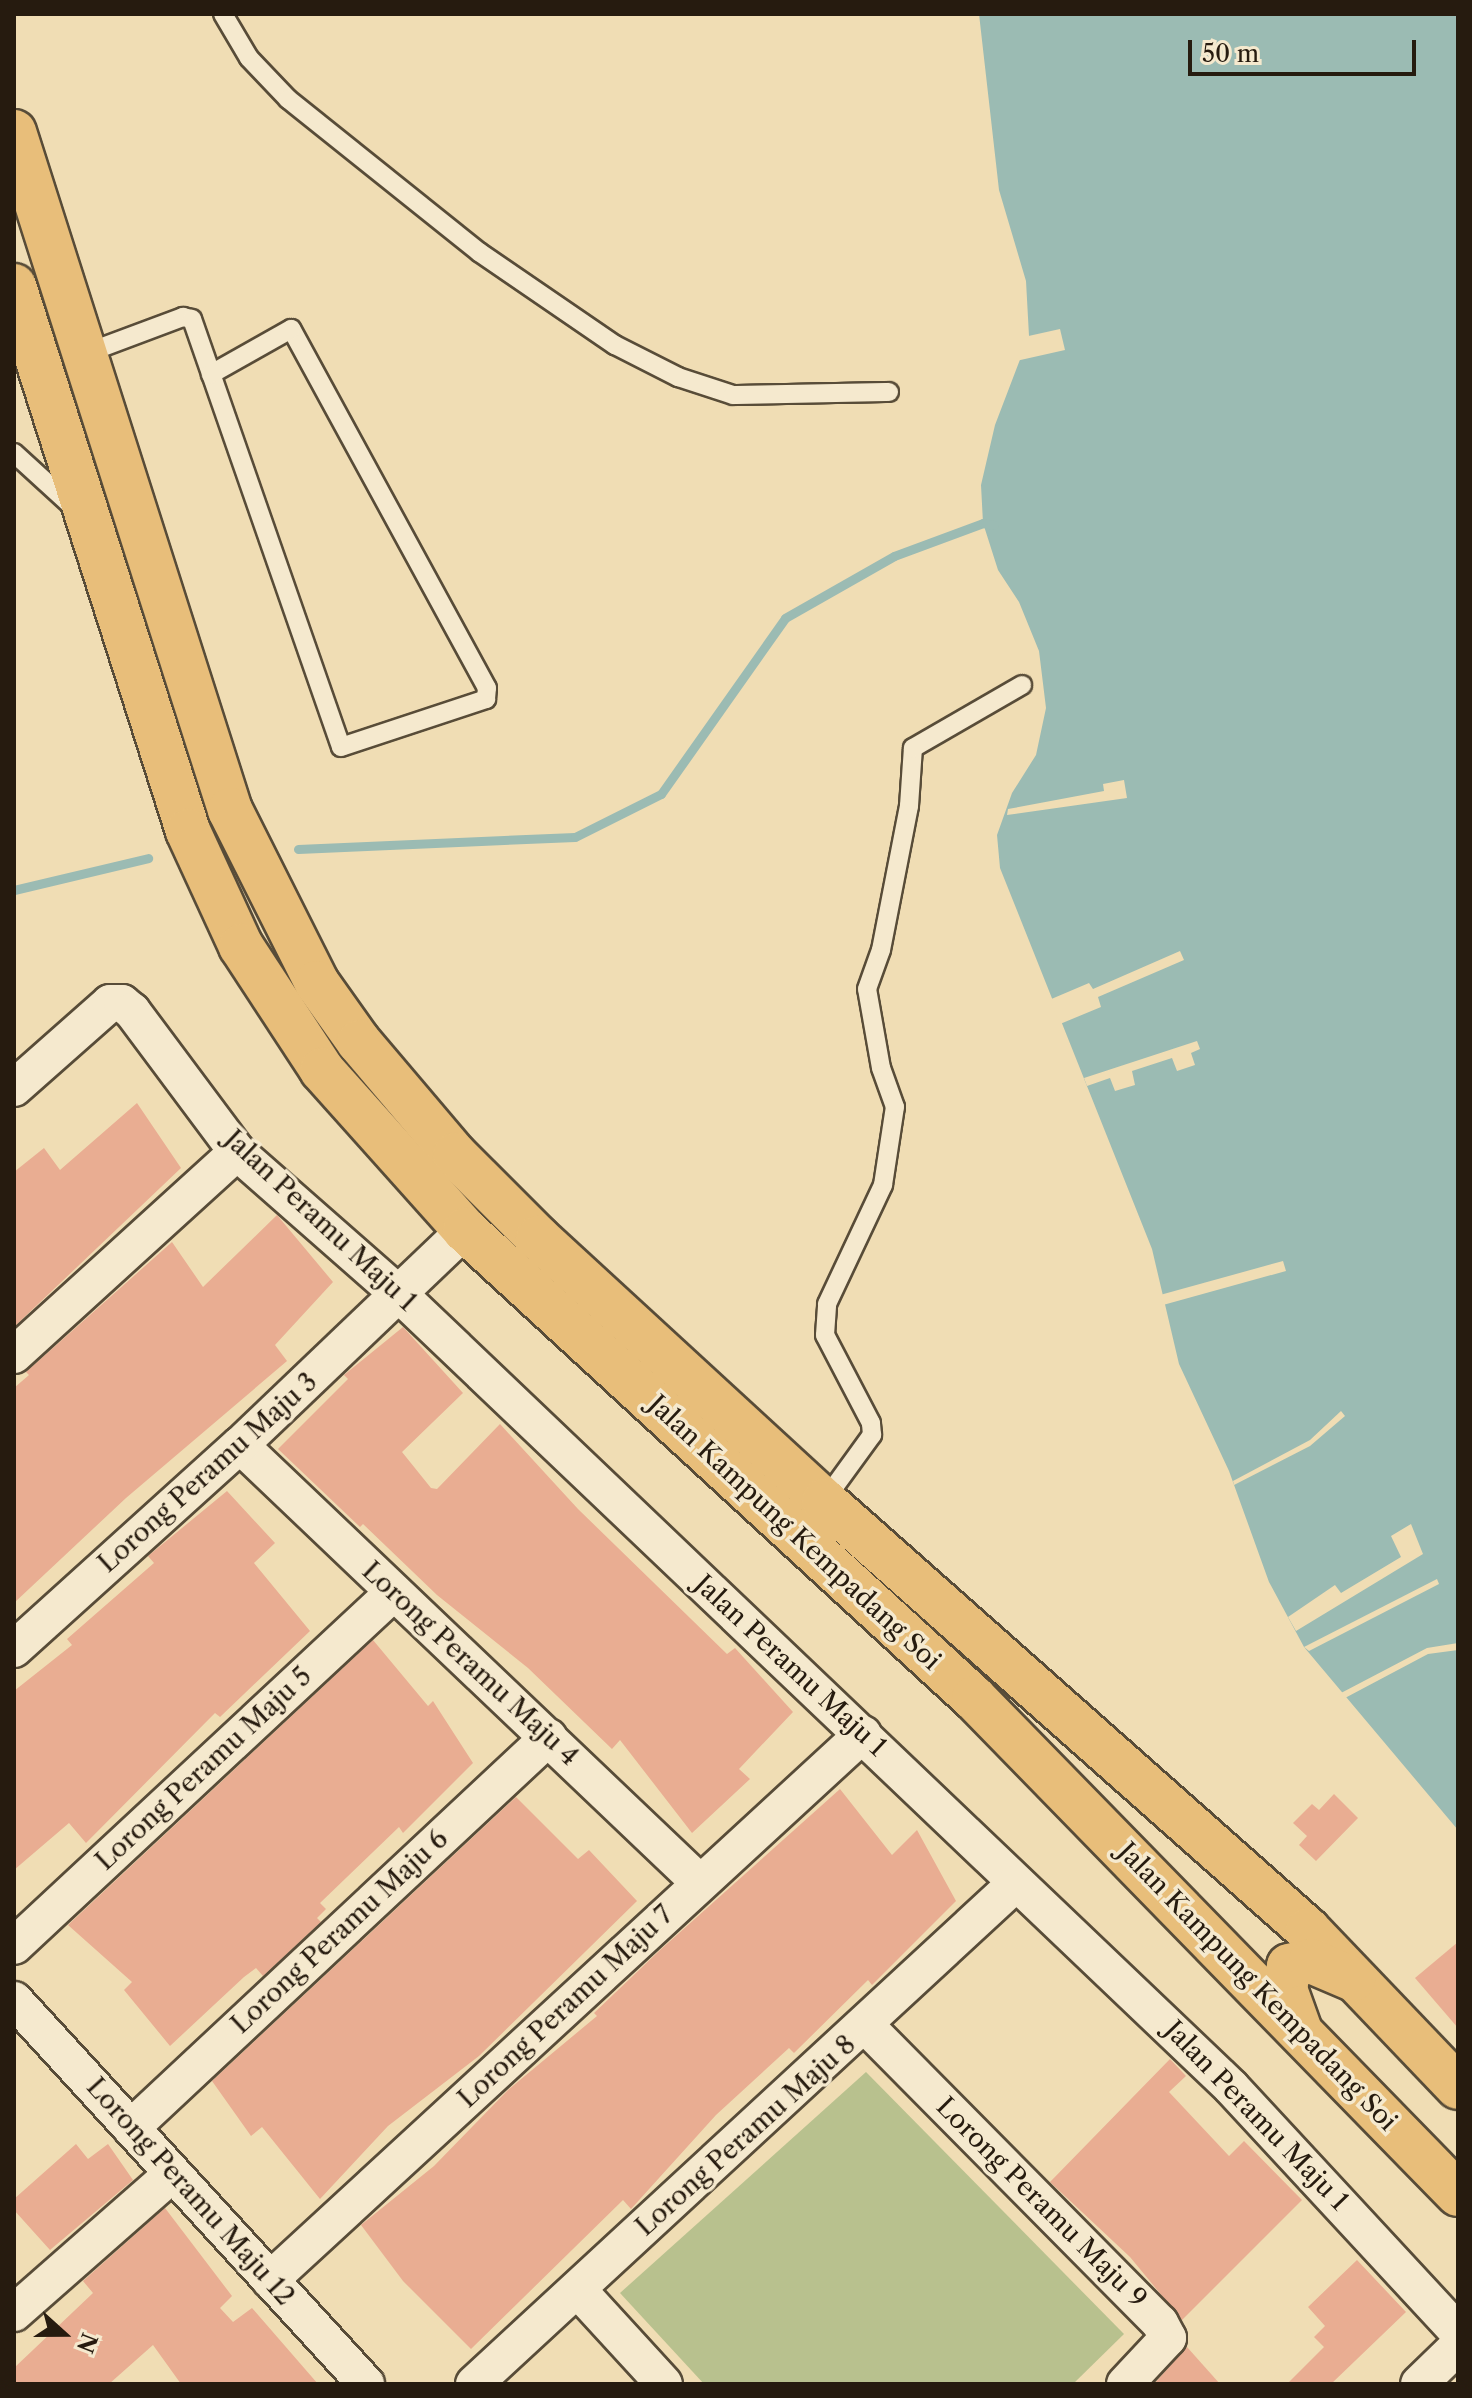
<!DOCTYPE html>
<html>
<head>
<meta charset="utf-8">
<style>
	body { margin:0 }
	#map { position:relative; width:1472px; height:2398px; overflow:hidden; background:#f0ddb4; font-family:"Libre Caslon Text",serif }
	div>[style] { position:absolute }
	[style*='--x'] { left:calc(var(--x)*1px); top:calc(var(--y)*1px); width:calc(var(--w)*1px); rotate:calc(var(--a)*1deg) }
	.green>* { inset:0; background:#b8c18e }
	.water>* { inset:0; background:#9bbbb3 }
	.pier>* { inset:0; background:#f0ddb4 }
	.stream>* { height:9px; margin:-4.5px; padding:0 4.5px; transform-origin:4.5px; border-radius:4.5px; background:#9bbbb3 }
	.building>* { inset:0; background:#e9ad92 }
	.roads { filter:drop-shadow(2px 0 #584c38) drop-shadow(-2px 0 #584c38) drop-shadow(0 2px #584c38) drop-shadow(0 -2px #584c38) }
	.lane>* { height:18px; margin:-9px; padding:0 9px; transform-origin:9px; border-radius:9px; background:#f5e9ce }
	.street>* { height:36px; margin:-18px; padding:0 18px; transform-origin:18px; border-radius:18px; background:#f5e9ce }
	.highway>* { height:44px; margin:-22px; padding:0 22px; transform-origin:22px; border-radius:22px; background:#e8be7a }
	span { translate:-50% -50%; white-space:nowrap; text-align:center; line-height:1.15; -webkit-text-stroke:7px #f5e9ce; paint-order:stroke }
	.street-label { font-size:26px; color:#261b0f }
	.frame { position:absolute; inset:0; border:16px solid #261b0f; pointer-events:none }
	.north { position:absolute; left:24px; top:2294px; width:80px; height:80px; -webkit-text-stroke:6px #f5e9ce; paint-order:stroke; rotate:111deg; font-size:22px; font-weight:700; line-height:32px; text-align:center; color:#261b0f }
	.north::after { content:''; display:block; margin:auto; width:28px; height:36px; background:#261b0f; clip-path:polygon(50% 0,100% 100%,50% 72%,0 100%) }
	.scale { position:absolute; left:1188px; top:40px; width:228px; height:36px; box-sizing:border-box; border:4px solid #261b0f; border-top:0; padding-left:10px; font-size:24px; line-height:28px; white-space:nowrap; color:#261b0f; -webkit-text-stroke:6px #f5e9ce; paint-order:stroke }
</style>
</head>
<body>
<div id="map">
	<div class="green">
		<i style="clip-path:polygon(866px 2072px,1124px 2334px,1073px 2384px,704px 2384px,620px 2293px)"></i>
	</div>
	<div class="water">
		<i style="clip-path:polygon(979px 14px,1458px 14px,1458px 1830px,1304px 1647px,1269px 1582px,1229px 1471px,1179px 1364px,1152px 1249px,1000px 868px,997px 835px,1012px 793px,1036px 755px,1046px 708px,1039px 651px,1019px 602px,998px 570px,983px 523px,981px 485px,995px 425px,1029px 336px,1026px 281px,999px 190px)"></i>
	</div>
	<div class="pier">
		<i style="clip-path:polygon(1060px 329px,1065px 350px,1016px 361px,1024px 337px)"></i>
		<i style="clip-path:polygon(1124px 780px,1127px 798px,1007px 815px,1008px 809px,1104px 791px,1103px 784px)"></i>
		<i style="clip-path:polygon(1180px 951px,1184px 960px,1098px 997px,1101px 1007px,1060px 1024px,1049px 1000px,1089px 983px,1093px 989px)"></i>
		<i style="clip-path:polygon(1197px 1041px,1200px 1049px,1191px 1053px,1195px 1065px,1177px 1071px,1172px 1058px,1132px 1071px,1135px 1085px,1115px 1091px,1110px 1078px,1087px 1086px,1084px 1078px)"></i>
		<i style="clip-path:polygon(1283px 1261px,1286px 1271px,1163px 1305px,1160px 1295px)"></i>
		<i style="clip-path:polygon(1341px 1411px,1345px 1416px,1310px 1446px,1234px 1485px,1233px 1481px,1310px 1440px)"></i>
		<i style="clip-path:polygon(1411px 1524px,1423px 1554px,1296px 1631px,1288px 1617px,1335px 1585px,1341px 1593px,1401px 1557px,1391px 1536px)"></i>
		<i style="clip-path:polygon(1437px 1579px,1439px 1584px,1309px 1651px,1304px 1647px)"></i>
		<i style="clip-path:polygon(1458px 1643px,1458px 1650px,1428px 1654px,1345px 1698px,1341px 1693px,1427px 1648px)"></i>
	</div>
	<div class="stream">
		<i style="--x:298;--y:849;--w:277;--a:-2.5"></i>
		<i style="--x:575;--y:837;--w:96;--a:-26.6"></i>
		<i style="--x:661;--y:794;--w:215;--a:-54.8"></i>
		<i style="--x:785;--y:618;--w:125;--a:-29.6"></i>
		<i style="--x:894;--y:556;--w:95;--a:-20.3"></i>
		<i style="--x:983;--y:523;--w:11;--a:10"></i>
		<i style="--x:14;--y:890;--w:138;--a:-13.4"></i>
	</div>
	<div class="building">
		<i style="clip-path:polygon(137px 1103px,181px 1168px,14px 1327px,14px 1172px,44px 1148px,60px 1170px)"></i>
		<i style="clip-path:polygon(277px 1215px,333px 1282px,275px 1345px,287px 1361px,126px 1498px,14px 1603px,14px 1388px,29px 1375px,26px 1372px,172px 1242px,203px 1287px)"></i>
		<i style="clip-path:polygon(403px 1327px,463px 1393px,402px 1452px,431px 1488px,437px 1489px,500px 1424px,578px 1509px,727px 1654px,735px 1648px,793px 1712px,739px 1769px,750px 1779px,692px 1833px,620px 1740px,612px 1749px,528px 1668px,437px 1595px,363px 1524px,360px 1527px,278px 1449px,348px 1379px,344px 1375px)"></i>
		<i style="clip-path:polygon(227px 1491px,275px 1543px,254px 1563px,310px 1631px,220px 1717px,215px 1713px,86px 1843px,69px 1823px,14px 1870px,14px 1691px,72px 1645px,67px 1639px,154px 1563px,148px 1556px)"></i>
		<i style="clip-path:polygon(373px 1640px,428px 1706px,433px 1701px,473px 1763px,403px 1833px,399px 1827px,320px 1903px,326px 1909px,317px 1918px,321px 1922px,263px 1976px,256px 1968px,244px 1977px,170px 2046px,124px 1990px,132px 1982px,68px 1925px)"></i>
		<i style="clip-path:polygon(840px 1789px,892px 1855px,917px 1830px,956px 1901px,872px 1985px,868px 1980px,794px 2053px,789px 2048px,716px 2115px,631px 2209px,623px 2200px,471px 2349px,403px 2281px,361px 2225px,434px 2166px,508px 2090px,597px 2016px,594px 2013px,659px 1951px)"></i>
		<i style="clip-path:polygon(1334px 1794px,1358px 1818px,1316px 1861px,1299px 1845px,1307px 1836px,1293px 1823px,1312px 1804px,1319px 1810px)"></i>
		<i style="clip-path:polygon(516px 1797px,578px 1859px,589px 1850px,637px 1901px,479px 2056px,388px 2126px,320px 2199px,262px 2127px,251px 2136px,212px 2081px)"></i>
		<i style="clip-path:polygon(1458px 1942px,1458px 2028px,1415px 1978px)"></i>
		<i style="clip-path:polygon(1170px 2059px,1186px 2076px,1169px 2092px,1229px 2156px,1244px 2141px,1302px 2200px,1182px 2320px,1130px 2257px,1050px 2182px)"></i>
		<i style="clip-path:polygon(76px 2144px,88px 2159px,108px 2144px,133px 2180px,50px 2250px,14px 2210px,14px 2199px)"></i>
		<i style="clip-path:polygon(165px 2208px,232px 2296px,220px 2308px,233px 2322px,252px 2308px,318px 2384px,181px 2384px,153px 2345px,109px 2384px,14px 2384px,14px 2368px,93px 2293px,83px 2281px)"></i>
		<i style="clip-path:polygon(1357px 2260px,1406px 2312px,1331px 2384px,1287px 2384px,1324px 2347px,1314px 2337px,1325px 2326px,1308px 2307px)"></i>
		<i style="clip-path:polygon(1187px 2347px,1220px 2384px,1154px 2384px)"></i>
	</div>
	<div class="roads">
		<div class="lane">
			<i style="--x:223;--y:14;--w:51;--a:59.4"></i>
			<i style="--x:249;--y:58;--w:57;--a:46.4"></i>
			<i style="--x:288;--y:99;--w:245;--a:38.7"></i>
			<i style="--x:479;--y:252;--w:165;--a:34.4"></i>
			<i style="--x:615;--y:345;--w:71;--a:26.9"></i>
			<i style="--x:678;--y:377;--w:58;--a:18.1"></i>
			<i style="--x:733;--y:395;--w:156;--a:-1.1"></i>
			<i style="--x:84;--y:354;--w:106;--a:-20.5"></i>
			<i style="--x:183;--y:317;--w:9;--a:13"></i>
			<i style="--x:192;--y:319;--w:453;--a:70.8"></i>
			<i style="--x:341;--y:747;--w:153;--a:-18.3"></i>
			<i style="--x:486;--y:699;--w:11;--a:-85"></i>
			<i style="--x:487;--y:688;--w:409;--a:-118.6"></i>
			<i style="--x:291;--y:329;--w:92;--a:150.6"></i>
			<i style="--x:14;--y:453;--w:79;--a:42.4"></i>
			<i style="--x:824;--y:1501;--w:82;--a:-54"></i>
			<i style="--x:872;--y:1435;--w:12;--a:-95"></i>
			<i style="--x:871;--y:1423;--w:99;--a:-117.6"></i>
			<i style="--x:825;--y:1335;--w:31;--a:-86"></i>
			<i style="--x:827;--y:1304;--w:132;--a:-64.8"></i>
			<i style="--x:883;--y:1185;--w:79;--a:-81.3"></i>
			<i style="--x:895;--y:1107;--w:41;--a:-109.7"></i>
			<i style="--x:881;--y:1068;--w:80;--a:-100"></i>
			<i style="--x:867;--y:989;--w:41;--a:-70.3"></i>
			<i style="--x:881;--y:950;--w:147;--a:-79"></i>
			<i style="--x:909;--y:806;--w:58;--a:-86.1"></i>
			<i style="--x:913;--y:748;--w:126;--a:-30"></i>
		</div>
		<div class="street">
			<i style="--x:14;--y:1088;--w:128;--a:-41.5"></i>
			<i style="--x:110;--y:1003;--w:12;--a:0"></i>
			<i style="--x:122;--y:1003;--w:13;--a:39"></i>
			<i style="--x:132;--y:1011;--w:176;--a:53.3"></i>
			<i style="--x:237;--y:1152;--w:217;--a:41.3"></i>
			<i style="--x:400;--y:1295;--w:1148;--a:43.62"></i>
			<i style="--x:1231;--y:2087;--w:334;--a:47.2"></i>
			<i style="--x:14;--y:1355;--w:302;--a:-42.3"></i>
			<i style="--x:240;--y:1445;--w:635;--a:43.6"></i>
			<i style="--x:14;--y:1649;--w:304;--a:-42.1"></i>
			<i style="--x:240;--y:1445;--w:311;--a:-43.7"></i>
			<i style="--x:14;--y:1946;--w:519;--a:-42.97"></i>
			<i style="--x:14;--y:2000;--w:521;--a:47.49"></i>
			<i style="--x:866;--y:2026;--w:418;--a:45.3"></i>
			<i style="--x:1160;--y:2323;--w:17;--a:62"></i>
			<i style="--x:1168;--y:2338;--w:63;--a:133.1"></i>
			<i style="--x:131;--y:2128;--w:572;--a:-43.09"></i>
			<i style="--x:270;--y:2280;--w:806;--a:-42.64"></i>
			<i style="--x:578;--y:2290;--w:127;--a:47.5"></i>
			<i style="--x:14;--y:2313;--w:210;--a:-41.3"></i>
			<i style="--x:474;--y:2384;--w:737;--a:-42.74"></i>
			<i style="--x:1419;--y:2384;--w:54;--a:-44.3"></i>
		</div>
		<div class="highway">
			<i style="--x:14;--y:132;--w:712;--a:72.33"></i>
			<i style="--x:230;--y:810;--w:194;--a:63.3"></i>
			<i style="--x:317;--y:983;--w:72;--a:54.6"></i>
			<i style="--x:359;--y:1042;--w:148;--a:49.7"></i>
			<i style="--x:455;--y:1155;--w:117;--a:45"></i>
			<i style="--x:538;--y:1238;--w:389;--a:42.6"></i>
			<i style="--x:824;--y:1501;--w:647;--a:41.55"></i>
			<i style="--x:1308;--y:1930;--w:217;--a:46.3"></i>
			<i style="--x:14;--y:286;--w:572;--a:72.29"></i>
			<i style="--x:188;--y:831;--w:127;--a:65.3"></i>
			<i style="--x:241;--y:946;--w:148;--a:56.8"></i>
			<i style="--x:322;--y:1070;--w:215;--a:48.2"></i>
			<i style="--x:465;--y:1230;--w:691;--a:42.6"></i>
			<i style="--x:974;--y:1698;--w:693;--a:45.7"></i>
			<i style="--x:1299;--y:2028;--w:41;--a:-109.7"></i>
			<i style="--x:1285;--y:1989;--w:23;--a:-80"></i>
			<i style="--x:1289;--y:1966;--w:23;--a:-13"></i>
			<i style="--x:1311;--y:1961;--w:46;--a:23.2"></i>
		</div>
	</div>
	<div class="street-label">
		<span style="left:320px;top:1221px;rotate:43deg">Jalan Peramu Maju 1</span>
		<span style="left:208px;top:1473px;rotate:-42deg">Lorong Peramu Maju 3</span>
		<span style="left:794px;top:1533px;rotate:43deg">Jalan Kampung Kempadang Soi</span>
		<span style="left:470px;top:1664px;rotate:43deg">Lorong Peramu Maju 4</span>
		<span style="left:790px;top:1666px;rotate:43deg">Jalan Peramu Maju 1</span>
		<span style="left:204px;top:1769px;rotate:-43deg">Lorong Peramu Maju 5</span>
		<span style="left:340px;top:1932px;rotate:-43deg">Lorong Peramu Maju 6</span>
		<span style="left:1257px;top:1987px;rotate:46deg">Jalan Kampung Kempadang Soi</span>
		<span style="left:566px;top:2007px;rotate:-43deg">Lorong Peramu Maju 7</span>
		<span style="left:1256px;top:2116px;rotate:46deg">Jalan Peramu Maju 1</span>
		<span style="left:746px;top:2136px;rotate:-42deg">Lorong Peramu Maju 8</span>
		<span style="left:190px;top:2192px;rotate:48deg">Lorong Peramu Maju 12</span>
		<span style="left:1041px;top:2203px;rotate:45deg">Lorong Peramu Maju 9</span>
	</div>
	<div class="frame"></div>
	<div class="north">N</div>
	<div class="scale">50 m</div>
</div>
</body>
</html>
